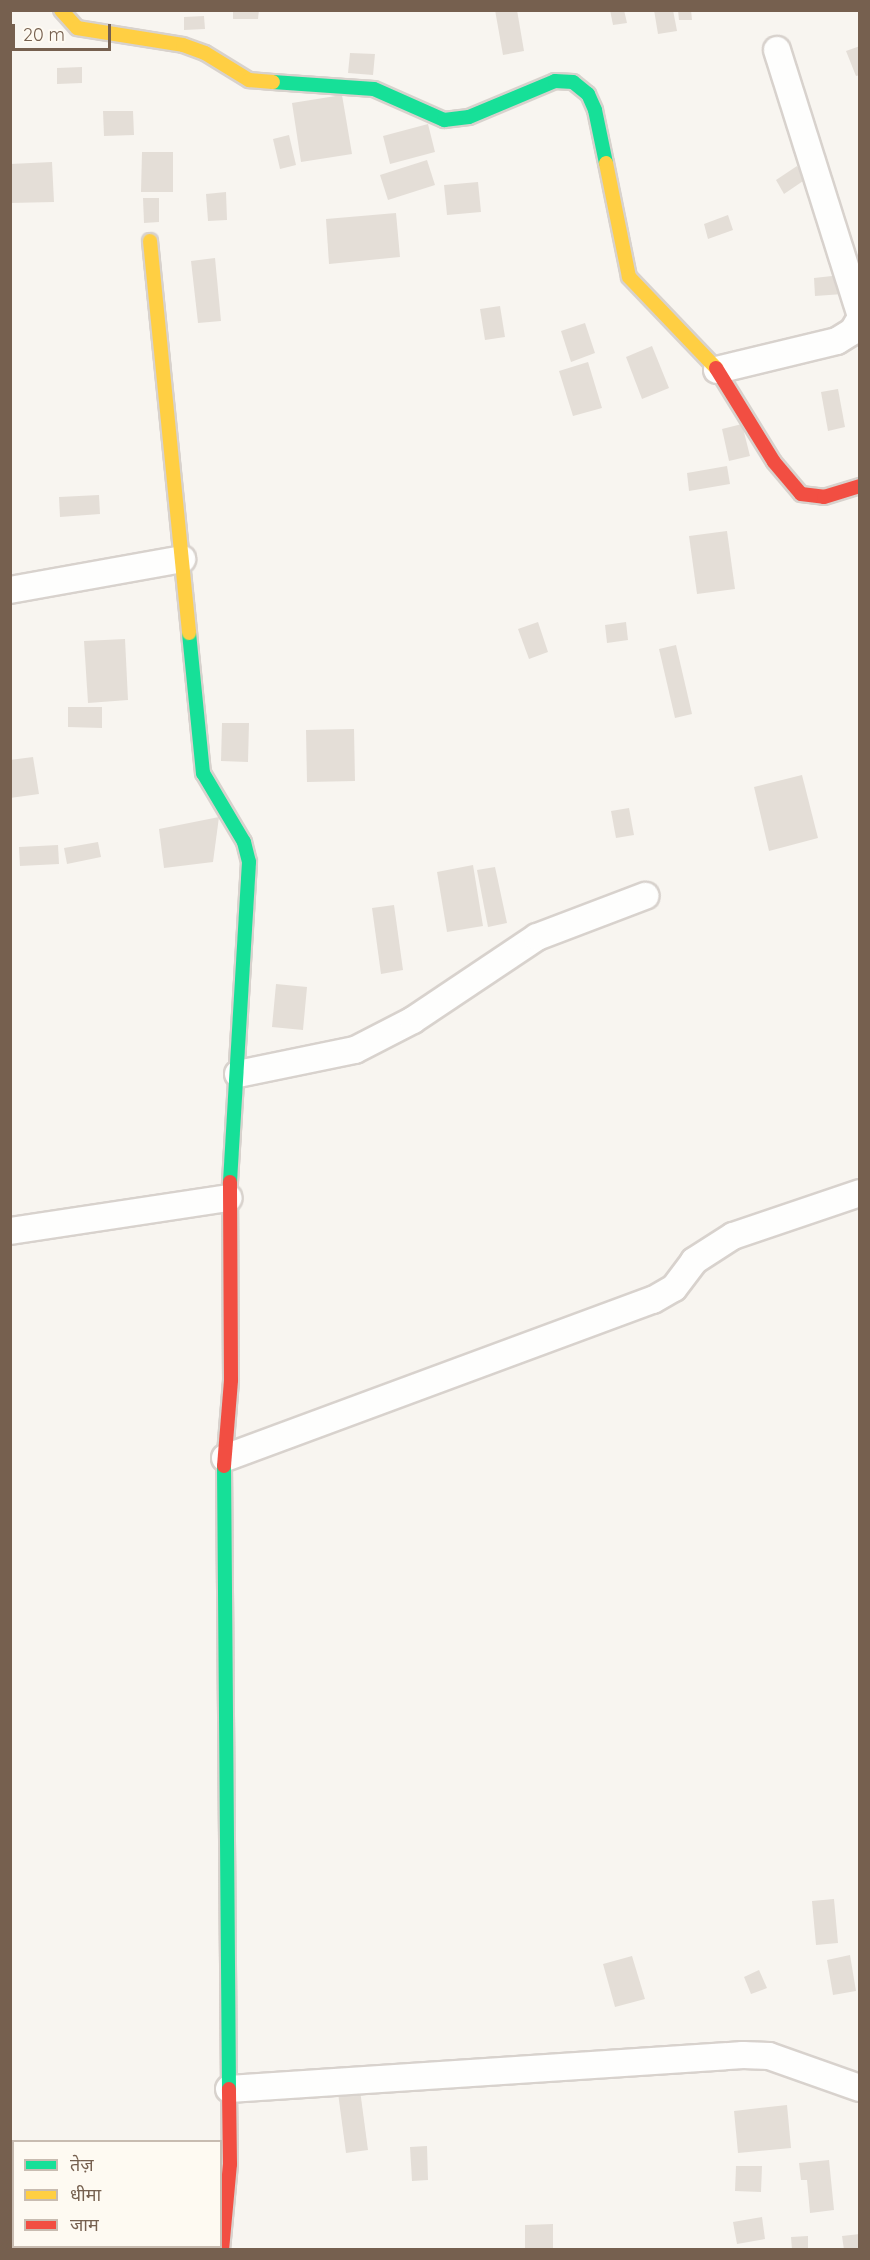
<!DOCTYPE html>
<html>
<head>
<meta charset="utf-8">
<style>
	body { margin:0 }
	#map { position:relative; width:870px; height:2260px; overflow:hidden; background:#f8f5f0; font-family:Quicksand,"Noto Sans Devanagari",sans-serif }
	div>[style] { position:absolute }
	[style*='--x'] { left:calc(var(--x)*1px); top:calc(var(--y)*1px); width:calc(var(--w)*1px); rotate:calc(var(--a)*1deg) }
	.building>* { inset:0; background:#e4ded7 }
	.roads { filter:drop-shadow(2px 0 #d8d2cd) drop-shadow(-2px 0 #d8d2cd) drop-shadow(0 2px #d8d2cd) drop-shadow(0 -2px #d8d2cd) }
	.street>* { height:26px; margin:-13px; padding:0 13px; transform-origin:13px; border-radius:13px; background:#fefefd }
	.fast>* { height:14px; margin:-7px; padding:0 7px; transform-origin:7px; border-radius:7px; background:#16e098 }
	.slow>* { height:14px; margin:-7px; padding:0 7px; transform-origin:7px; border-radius:7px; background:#ffcf43 }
	.jam>* { height:14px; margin:-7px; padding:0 7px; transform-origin:7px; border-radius:7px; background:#f24e42 }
	span { translate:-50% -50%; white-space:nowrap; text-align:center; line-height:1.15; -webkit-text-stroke:4.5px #fefaf2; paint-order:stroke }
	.frame { position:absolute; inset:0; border:12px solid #76604f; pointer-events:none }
	.legend { position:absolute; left:12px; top:2140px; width:210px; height:108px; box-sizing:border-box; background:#fefaf2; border:2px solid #c8bcb1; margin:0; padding:8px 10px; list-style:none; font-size:18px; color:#76604f }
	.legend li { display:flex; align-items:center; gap:12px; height:30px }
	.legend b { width:30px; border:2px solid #c8bcb1 }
	.scale { position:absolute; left:12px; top:24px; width:99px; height:27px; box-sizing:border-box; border:3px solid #76604f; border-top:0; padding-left:8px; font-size:18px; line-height:21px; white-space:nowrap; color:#76604f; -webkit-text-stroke:4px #fefaf2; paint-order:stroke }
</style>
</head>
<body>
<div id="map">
	<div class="building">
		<i style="clip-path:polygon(233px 10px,259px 10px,258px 19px,233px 19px)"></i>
		<i style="clip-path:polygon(495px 10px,517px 10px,524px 51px,503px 55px)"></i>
		<i style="clip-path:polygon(610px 10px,624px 10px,627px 23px,613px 25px)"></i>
		<i style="clip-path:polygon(654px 10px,673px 10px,677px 31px,658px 34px)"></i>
		<i style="clip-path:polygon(678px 10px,691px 10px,692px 20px,679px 20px)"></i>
		<i style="clip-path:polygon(204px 16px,205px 29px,184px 30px,184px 17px)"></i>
		<i style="clip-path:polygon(860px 46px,860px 75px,856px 76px,846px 51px)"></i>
		<i style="clip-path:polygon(350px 53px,375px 54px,373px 75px,348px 73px)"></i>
		<i style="clip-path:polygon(82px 67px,82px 83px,57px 84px,57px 68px)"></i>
		<i style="clip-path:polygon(342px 95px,352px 154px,301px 162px,292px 103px)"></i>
		<i style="clip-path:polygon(103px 111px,133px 111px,134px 135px,104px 136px)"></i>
		<i style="clip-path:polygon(428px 124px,435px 152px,390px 164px,383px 136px)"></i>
		<i style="clip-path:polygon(289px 135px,296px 165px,280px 169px,273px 139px)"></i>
		<i style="clip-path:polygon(142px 152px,173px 152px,173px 192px,141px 192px)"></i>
		<i style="clip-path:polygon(427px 160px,435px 185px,388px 200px,380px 175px)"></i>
		<i style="clip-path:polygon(52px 162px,54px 202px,10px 203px,10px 164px)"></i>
		<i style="clip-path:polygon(797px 166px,806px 179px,784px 194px,776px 180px)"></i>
		<i style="clip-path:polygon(478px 182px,481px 212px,447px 215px,444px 185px)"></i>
		<i style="clip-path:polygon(226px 192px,227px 220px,208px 221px,206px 194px)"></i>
		<i style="clip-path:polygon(143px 198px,159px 198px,159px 222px,144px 223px)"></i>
		<i style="clip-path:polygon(396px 213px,400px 257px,329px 264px,326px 219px)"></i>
		<i style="clip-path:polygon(728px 215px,733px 230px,708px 239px,704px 224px)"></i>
		<i style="clip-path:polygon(215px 258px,221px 321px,198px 323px,191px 261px)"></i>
		<i style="clip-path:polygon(841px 275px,843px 294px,815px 296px,814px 278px)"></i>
		<i style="clip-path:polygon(500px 306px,505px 337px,485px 340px,480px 309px)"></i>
		<i style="clip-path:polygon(585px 323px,595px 353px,571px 362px,561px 331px)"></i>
		<i style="clip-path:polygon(652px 346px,669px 388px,642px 399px,626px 357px)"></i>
		<i style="clip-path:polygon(588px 362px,602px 408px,573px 416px,559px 371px)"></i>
		<i style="clip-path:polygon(838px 389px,845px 427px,828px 431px,821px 392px)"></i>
		<i style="clip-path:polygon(742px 424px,750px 456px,729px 461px,722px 429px)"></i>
		<i style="clip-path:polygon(727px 466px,730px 484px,689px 491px,687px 473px)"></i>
		<i style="clip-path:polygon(99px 495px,100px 514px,60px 517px,59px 497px)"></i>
		<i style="clip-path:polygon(727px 531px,735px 589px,697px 594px,689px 536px)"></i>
		<i style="clip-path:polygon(538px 622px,548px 652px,529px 659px,518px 629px)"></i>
		<i style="clip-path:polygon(626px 622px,628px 640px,607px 643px,605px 625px)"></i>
		<i style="clip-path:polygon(125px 639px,128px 700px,88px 703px,84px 641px)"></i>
		<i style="clip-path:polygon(676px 645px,692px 714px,675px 718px,659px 649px)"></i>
		<i style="clip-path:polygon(68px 707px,102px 707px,102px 728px,68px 727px)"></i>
		<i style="clip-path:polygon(222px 723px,249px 723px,248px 762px,221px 761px)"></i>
		<i style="clip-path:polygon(354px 729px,355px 781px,307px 782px,306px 730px)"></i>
		<i style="clip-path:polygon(33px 757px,39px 794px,10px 798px,10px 760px)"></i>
		<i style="clip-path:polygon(802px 775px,818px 838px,769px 851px,754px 787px)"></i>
		<i style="clip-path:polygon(629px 808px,634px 835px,616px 838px,611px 811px)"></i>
		<i style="clip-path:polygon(219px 817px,213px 862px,164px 868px,159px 829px)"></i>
		<i style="clip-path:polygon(98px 842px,101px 857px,67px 864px,64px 848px)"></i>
		<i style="clip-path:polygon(58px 845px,59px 864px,20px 866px,19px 847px)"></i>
		<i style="clip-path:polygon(473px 865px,483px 926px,447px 932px,437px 872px)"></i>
		<i style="clip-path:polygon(495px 867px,507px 923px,488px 927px,477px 870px)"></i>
		<i style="clip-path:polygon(394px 905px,403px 970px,381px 974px,372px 908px)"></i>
		<i style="clip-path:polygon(276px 984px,307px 987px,303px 1030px,272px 1027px)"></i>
		<i style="clip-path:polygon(834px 1899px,838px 1943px,816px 1945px,812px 1901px)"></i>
		<i style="clip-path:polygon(850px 1955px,856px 1991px,833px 1995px,827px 1960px)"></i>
		<i style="clip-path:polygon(632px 1956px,645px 1999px,615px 2007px,603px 1964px)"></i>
		<i style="clip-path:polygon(759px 1970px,767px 1988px,751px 1994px,744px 1977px)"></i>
		<i style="clip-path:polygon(360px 2090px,368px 2150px,346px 2153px,338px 2093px)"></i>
		<i style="clip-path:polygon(787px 2105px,791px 2148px,738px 2153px,734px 2111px)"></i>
		<i style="clip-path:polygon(427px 2146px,428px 2180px,412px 2181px,410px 2147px)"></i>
		<i style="clip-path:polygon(829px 2160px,834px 2210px,810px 2213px,807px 2180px,801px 2180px,799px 2163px)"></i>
		<i style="clip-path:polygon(736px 2166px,762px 2166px,761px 2192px,735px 2191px)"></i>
		<i style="clip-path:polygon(762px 2217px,765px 2239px,737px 2244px,733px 2222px)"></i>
		<i style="clip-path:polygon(553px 2224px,553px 2250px,525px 2250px,525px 2225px)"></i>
		<i style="clip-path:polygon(860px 2234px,860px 2250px,844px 2250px,842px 2236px)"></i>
		<i style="clip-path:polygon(808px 2236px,808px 2250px,792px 2250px,791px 2237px)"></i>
	</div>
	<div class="roads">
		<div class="street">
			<i style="--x:777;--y:50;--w:276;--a:72.5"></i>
			<i style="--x:717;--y:370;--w:123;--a:-13.6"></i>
			<i style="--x:837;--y:341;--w:19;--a:-32"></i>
			<i style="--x:853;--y:331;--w:14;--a:-60"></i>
			<i style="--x:10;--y:590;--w:175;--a:-10.2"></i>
			<i style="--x:238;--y:1074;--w:119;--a:-11.6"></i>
			<i style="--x:355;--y:1050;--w:65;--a:-27.3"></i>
			<i style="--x:413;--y:1020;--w:149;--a:-33.8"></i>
			<i style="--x:537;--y:937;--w:116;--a:-20.8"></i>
			<i style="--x:10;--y:1231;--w:221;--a:-8.6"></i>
			<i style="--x:225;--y:1458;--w:456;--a:-20.3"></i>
			<i style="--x:653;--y:1300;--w:24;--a:-30"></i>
			<i style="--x:674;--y:1288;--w:34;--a:-53"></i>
			<i style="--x:694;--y:1261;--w:46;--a:-32.7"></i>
			<i style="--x:733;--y:1236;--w:134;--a:-18.7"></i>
			<i style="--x:229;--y:2089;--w:515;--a:-3.78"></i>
			<i style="--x:743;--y:2055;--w:26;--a:2"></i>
			<i style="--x:769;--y:2056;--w:96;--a:19.4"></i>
			<i style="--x:10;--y:2161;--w:4;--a:0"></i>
		</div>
		<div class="fast">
			<i style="--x:273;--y:82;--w:101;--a:4"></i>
			<i style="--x:374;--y:89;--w:77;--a:23.9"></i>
			<i style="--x:444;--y:120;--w:25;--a:-7"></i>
			<i style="--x:469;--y:117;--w:93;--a:-22.7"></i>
			<i style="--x:555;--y:81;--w:18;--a:3"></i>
			<i style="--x:573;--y:82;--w:19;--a:39"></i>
			<i style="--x:588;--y:94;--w:17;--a:66"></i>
			<i style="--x:595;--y:110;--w:54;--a:78.3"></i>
			<i style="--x:189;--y:633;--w:141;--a:84.3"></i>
			<i style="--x:203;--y:773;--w:80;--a:59.3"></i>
			<i style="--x:244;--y:842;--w:21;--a:76"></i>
			<i style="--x:249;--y:862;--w:321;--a:93.4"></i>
			<i style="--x:224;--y:1466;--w:623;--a:89.54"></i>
		</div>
		<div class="slow">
			<i style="--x:61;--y:10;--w:24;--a:48"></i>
			<i style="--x:77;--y:28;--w:107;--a:9.1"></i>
			<i style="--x:183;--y:45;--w:23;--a:20"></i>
			<i style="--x:205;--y:53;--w:52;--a:31.5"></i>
			<i style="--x:249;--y:80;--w:24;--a:5"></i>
			<i style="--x:606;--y:163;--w:116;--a:78.6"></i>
			<i style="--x:629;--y:277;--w:126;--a:46.3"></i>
			<i style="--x:150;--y:241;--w:394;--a:84.3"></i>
		</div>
		<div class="jam">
			<i style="--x:716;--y:368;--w:110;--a:58.3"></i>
			<i style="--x:774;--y:462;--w:42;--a:49.8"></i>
			<i style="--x:801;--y:494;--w:23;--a:7"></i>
			<i style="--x:824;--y:497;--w:38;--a:-17"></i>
			<i style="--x:224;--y:1466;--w:86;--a:-85.3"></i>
			<i style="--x:231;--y:1380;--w:198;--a:-90.3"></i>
			<i style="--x:222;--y:2250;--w:86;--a:-84.7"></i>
			<i style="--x:230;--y:2164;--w:75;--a:-90.8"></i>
		</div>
	</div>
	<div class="frame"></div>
	<ul class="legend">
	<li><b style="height:8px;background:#16e098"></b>तेज़</li>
	<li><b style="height:8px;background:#ffcf43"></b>धीमा</li>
	<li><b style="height:8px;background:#f24e42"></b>जाम</li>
	</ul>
	<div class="scale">20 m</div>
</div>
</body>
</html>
